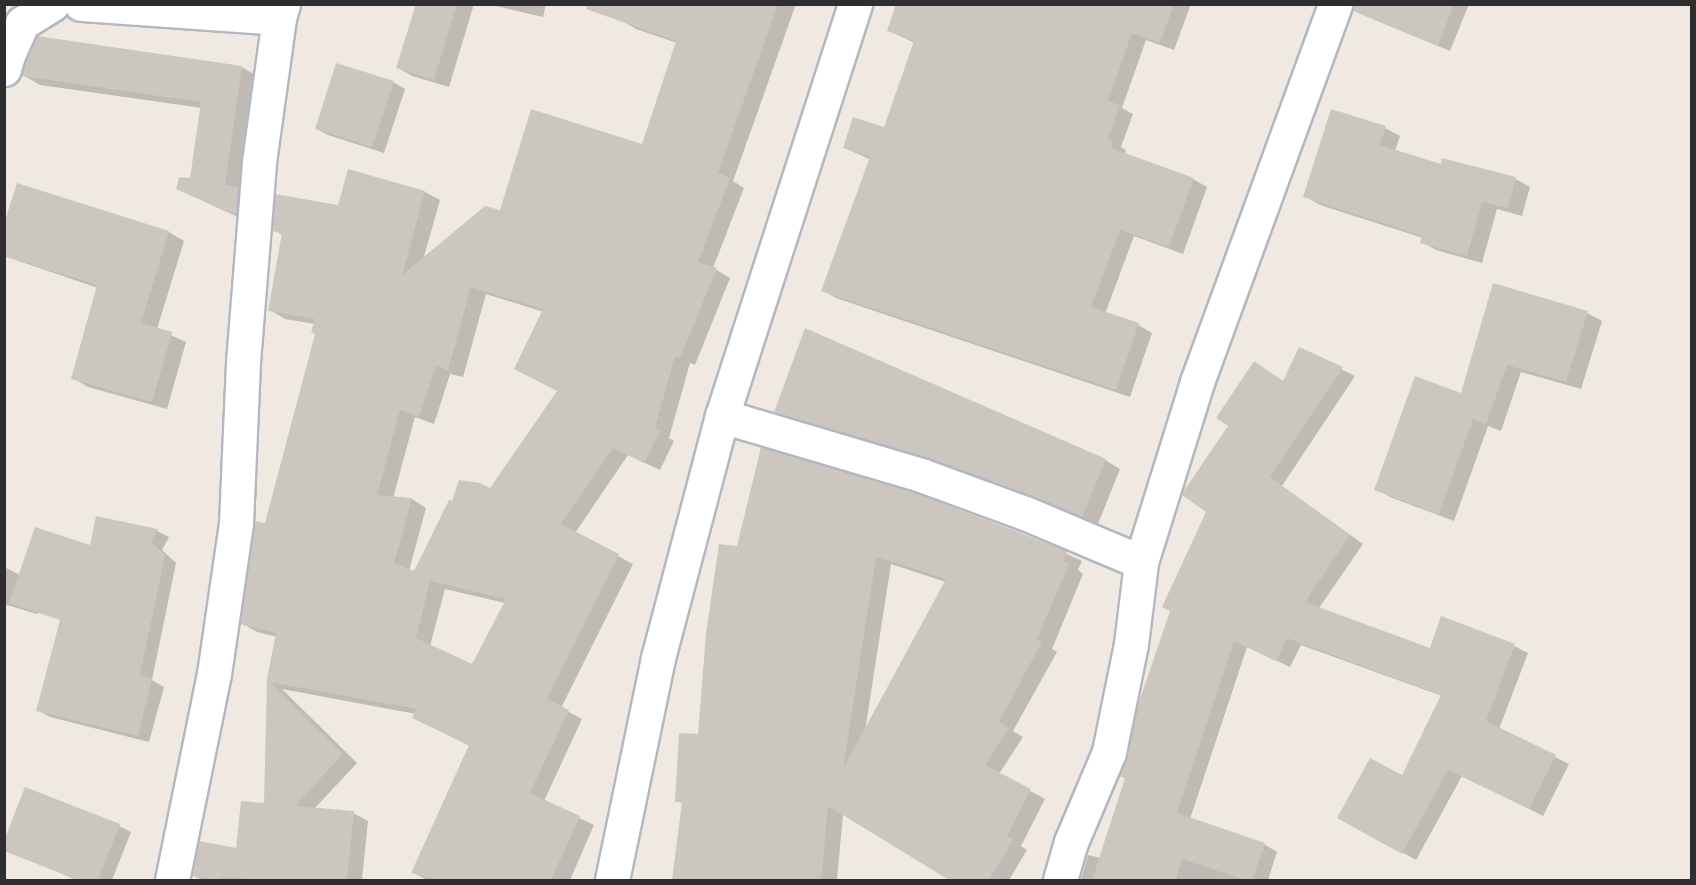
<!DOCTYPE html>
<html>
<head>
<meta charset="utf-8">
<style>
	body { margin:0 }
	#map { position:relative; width:1696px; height:885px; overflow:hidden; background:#efe9e1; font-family:Rubik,sans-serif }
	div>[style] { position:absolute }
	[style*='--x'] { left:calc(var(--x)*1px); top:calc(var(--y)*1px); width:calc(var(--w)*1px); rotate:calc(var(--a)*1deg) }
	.shadow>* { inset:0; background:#0003 }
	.building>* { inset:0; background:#cbc7bf }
	.roads { filter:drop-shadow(2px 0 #b4b7c1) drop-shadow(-2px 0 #b4b7c1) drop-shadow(0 2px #b4b7c1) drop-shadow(0 -2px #b4b7c1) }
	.minor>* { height:33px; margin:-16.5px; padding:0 16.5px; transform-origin:16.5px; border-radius:16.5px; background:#fff }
	.tertiary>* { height:33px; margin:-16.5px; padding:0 16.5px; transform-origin:16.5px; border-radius:16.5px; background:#fff }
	span { translate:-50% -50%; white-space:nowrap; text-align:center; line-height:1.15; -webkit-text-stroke:4.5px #fff; paint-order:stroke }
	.frame { position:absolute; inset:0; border:6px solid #2e2e2e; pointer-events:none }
</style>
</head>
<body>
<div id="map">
	<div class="shadow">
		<i style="clip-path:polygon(418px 4px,474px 4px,449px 87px,412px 76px,397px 67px)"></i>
		<i style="clip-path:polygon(487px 4px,546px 4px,543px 17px)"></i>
		<i style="clip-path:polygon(evenodd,627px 4px,796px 4px,733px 181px,744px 188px,713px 268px,730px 278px,695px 365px,690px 363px,669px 438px,674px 441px,660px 470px,628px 455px,575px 533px,633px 564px,561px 708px,582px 719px,544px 801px,594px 825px,570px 880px,427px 880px,412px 872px,470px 746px,414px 718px,416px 714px,282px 689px,357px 763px,314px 809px,353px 813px,368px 821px,362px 880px,202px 880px,194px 876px,238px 850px,266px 805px,268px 679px,277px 637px,257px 632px,242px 623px,317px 334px,315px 324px,285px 319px,270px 310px,283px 235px,274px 230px,339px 207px,349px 170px,425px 192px,440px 200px,423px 260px,501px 212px,643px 146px,677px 43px,636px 29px,621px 20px,627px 4px,486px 294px,544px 312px,558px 391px,490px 490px,453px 502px,415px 573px,409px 571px,426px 508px,412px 499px,393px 498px,415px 417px,434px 424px,450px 374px,463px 377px,486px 294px,627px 4px,445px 589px,505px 603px,473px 666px,430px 646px,445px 589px)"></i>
		<i style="clip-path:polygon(897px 4px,1191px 4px,1174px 50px,1146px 40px,1122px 108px,1133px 114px,1121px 147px,1126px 150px,1125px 155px,1193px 179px,1207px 187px,1183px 254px,1134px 236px,1105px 314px,1138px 325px,1152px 333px,1130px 397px,836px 298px,822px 290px,871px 160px,845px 148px,885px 129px,915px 43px,889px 31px)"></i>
		<i style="clip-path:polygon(1367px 4px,1469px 4px,1450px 51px,1375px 20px,1363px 14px)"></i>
		<i style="clip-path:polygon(38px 38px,242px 67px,259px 77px,253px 224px,177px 189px,191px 180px,202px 108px,40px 85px,23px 75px)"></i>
		<i style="clip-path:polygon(393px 82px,405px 89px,384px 153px,328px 135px,317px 129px)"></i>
		<i style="clip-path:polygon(1385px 128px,1400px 136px,1395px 151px,1442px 166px,1515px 179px,1530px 187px,1522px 216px,1497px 209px,1482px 263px,1436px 250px,1422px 242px,1423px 238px,1320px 205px,1305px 196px)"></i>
		<i style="clip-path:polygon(18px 184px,169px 232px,184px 241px,157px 329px,186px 342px,167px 409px,88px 387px,73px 378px,98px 288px,4px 256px,4px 229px)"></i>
		<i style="clip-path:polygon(1494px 284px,1587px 313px,1602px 321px,1581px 389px,1521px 372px,1501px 431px,1488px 426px,1454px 521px,1390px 497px,1376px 489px,1462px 395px)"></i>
		<i style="clip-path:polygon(1300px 349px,1355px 376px,1282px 486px,1363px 544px,1319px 608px,1430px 650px,1514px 646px,1528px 653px,1499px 729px,1569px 764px,1543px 816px,1462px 776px,1416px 860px,1339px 817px,1402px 777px,1442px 696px,1301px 645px,1290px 667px,1247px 647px,1190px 819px,1264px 844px,1277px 852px,1268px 880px,1081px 880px,1088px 855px,1101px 858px,1126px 779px,1121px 776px)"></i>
		<i style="clip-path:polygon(776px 411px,1105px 460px,1120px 469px,1098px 524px,945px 466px,791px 420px)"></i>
		<i style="clip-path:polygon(evenodd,915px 494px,1018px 532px,1082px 561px,1078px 570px,1083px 574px,1052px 649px,1057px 652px,1013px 731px,1023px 737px,999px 774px,1045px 799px,1021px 846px,1027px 850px,1009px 880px,952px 880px,843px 814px,837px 880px,674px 880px,683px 804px,677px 801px,699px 736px,738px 548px,915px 494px,891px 564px,946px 582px,865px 731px,891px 564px)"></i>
		<i style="clip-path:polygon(97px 518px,157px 531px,169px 537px,162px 550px,176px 563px,152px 680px,164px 687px,149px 742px,50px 717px,38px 710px,91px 547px)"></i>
		<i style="clip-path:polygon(4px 567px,50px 590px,37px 614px,4px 604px)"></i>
		<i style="clip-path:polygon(119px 826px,131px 832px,112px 880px,77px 880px,4px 850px)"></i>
	</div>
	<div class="building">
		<i style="clip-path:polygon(416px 4px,457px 4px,434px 80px,396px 68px)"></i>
		<i style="clip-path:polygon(evenodd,587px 4px,778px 4px,718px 173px,730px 178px,698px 262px,717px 268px,680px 358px,675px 356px,655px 428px,660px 431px,644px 463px,613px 448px,561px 524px,619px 554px,547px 699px,569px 710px,530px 793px,580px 816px,551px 880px,435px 880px,411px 873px,469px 745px,412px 718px,416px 709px,270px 682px,343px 754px,295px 806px,354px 811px,347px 880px,261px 880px,222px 877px,222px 880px,217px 880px,192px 876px,199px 841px,236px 848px,241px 801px,264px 803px,267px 679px,276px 633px,240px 624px,255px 521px,265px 523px,315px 334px,311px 332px,315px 319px,268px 311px,282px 233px,272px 231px,275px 194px,338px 205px,348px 169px,425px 191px,402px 275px,485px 206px,500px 210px,531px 109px,642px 144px,676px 41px,586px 9px,587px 4px,471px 287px,543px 309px,514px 369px,557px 391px,490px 488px,480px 483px,459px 480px,452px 501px,449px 500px,414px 571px,394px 563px,412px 498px,377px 495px,400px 410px,419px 416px,436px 366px,448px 370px,471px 287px,587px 4px,430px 581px,506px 599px,472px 664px,416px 638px,430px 581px)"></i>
		<i style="clip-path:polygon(896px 4px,1174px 4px,1160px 43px,1132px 33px,1108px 101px,1120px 105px,1108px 139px,1113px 141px,1111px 148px,1194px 178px,1169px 247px,1120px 230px,1091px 307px,1139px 323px,1116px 390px,821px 291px,870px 157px,843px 148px,853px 117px,884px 127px,914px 41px,887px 31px)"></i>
		<i style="clip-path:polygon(1353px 4px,1454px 4px,1438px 46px,1353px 11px)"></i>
		<i style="clip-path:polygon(37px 36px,242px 66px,225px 185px,238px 187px,236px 215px,176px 189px,179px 177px,190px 178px,201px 102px,21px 76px)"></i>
		<i style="clip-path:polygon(336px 63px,394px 81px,372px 147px,315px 129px)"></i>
		<i style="clip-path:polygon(1331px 109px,1386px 126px,1380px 145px,1441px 164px,1442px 158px,1516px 177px,1508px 208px,1482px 202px,1467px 256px,1420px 243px,1422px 236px,1303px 197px)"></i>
		<i style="clip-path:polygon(17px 183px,169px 231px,141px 323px,172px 332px,152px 402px,71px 379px,97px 285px,4px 256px,4px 224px)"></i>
		<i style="clip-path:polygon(1493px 283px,1588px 311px,1566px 382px,1507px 365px,1486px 424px,1473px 419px,1439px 514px,1374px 490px,1415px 376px,1461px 393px)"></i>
		<i style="clip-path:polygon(805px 328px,1106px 459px,1082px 517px,927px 457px,774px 412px)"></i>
		<i style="clip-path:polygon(1299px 347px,1343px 367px,1270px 477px,1350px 535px,1305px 602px,1430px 648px,1441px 616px,1515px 644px,1486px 721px,1556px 755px,1529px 809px,1448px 770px,1402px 854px,1337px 818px,1370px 758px,1402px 775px,1441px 695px,1287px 638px,1276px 661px,1234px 641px,1177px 813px,1265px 843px,1252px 880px,1245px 880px,1182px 859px,1176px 880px,1092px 880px,1125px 778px,1119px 776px,1127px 756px,1136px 711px,1170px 611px,1162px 607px,1206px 512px,1182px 495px,1183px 492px,1228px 426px,1216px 418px,1254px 361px,1283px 381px)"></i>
		<i style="clip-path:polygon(evenodd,761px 447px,915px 493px,1067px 551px,1063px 561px,1069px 564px,1037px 639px,1042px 642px,999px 722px,1009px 728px,985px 765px,1031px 789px,1007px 836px,1013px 840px,989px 880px,949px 880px,828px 806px,821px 880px,672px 880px,682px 802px,675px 802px,679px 733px,698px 734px,706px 634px,719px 544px,737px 546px,761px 447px,876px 557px,946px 579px,843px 769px,876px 557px)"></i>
		<i style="clip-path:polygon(96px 516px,158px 529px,151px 542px,165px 555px,140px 675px,152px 678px,138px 736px,36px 711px,60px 620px,9px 603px,35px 527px,90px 545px)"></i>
		<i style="clip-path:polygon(25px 787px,120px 824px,98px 880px,79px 880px,4px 851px,4px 841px)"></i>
	</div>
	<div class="roads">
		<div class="minor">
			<i style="--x:81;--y:4;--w:198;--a:4"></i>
			<i style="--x:4;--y:69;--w:15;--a:-74"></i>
			<i style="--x:8;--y:55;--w:35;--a:-66"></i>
			<i style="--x:22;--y:23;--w:36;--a:-32"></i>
			<i style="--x:722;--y:416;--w:208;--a:16.5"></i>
			<i style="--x:921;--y:475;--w:111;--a:20.1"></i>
			<i style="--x:1025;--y:513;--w:126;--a:22.9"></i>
			<i style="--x:612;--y:880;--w:227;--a:-78.3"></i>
			<i style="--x:658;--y:658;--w:250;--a:-75.2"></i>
			<i style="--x:722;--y:416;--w:433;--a:-72.1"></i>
			<i style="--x:1060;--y:880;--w:40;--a:-74"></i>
			<i style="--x:1071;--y:842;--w:98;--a:-67.1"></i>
			<i style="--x:1109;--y:752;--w:110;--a:-78.5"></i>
			<i style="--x:1131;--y:644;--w:83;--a:-83"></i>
			<i style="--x:1141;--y:562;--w:189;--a:-72.7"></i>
			<i style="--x:1197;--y:382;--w:402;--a:-69.9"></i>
		</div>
		<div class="tertiary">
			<i style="--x:172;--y:880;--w:210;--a:-78.5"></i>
			<i style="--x:214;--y:674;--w:153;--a:-81.7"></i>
			<i style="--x:236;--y:523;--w:161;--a:-87.5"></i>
			<i style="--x:243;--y:362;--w:201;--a:-85.4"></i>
			<i style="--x:259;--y:162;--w:145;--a:-82.1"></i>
			<i style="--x:279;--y:18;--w:15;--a:-74"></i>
		</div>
	</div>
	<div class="frame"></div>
</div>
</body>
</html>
